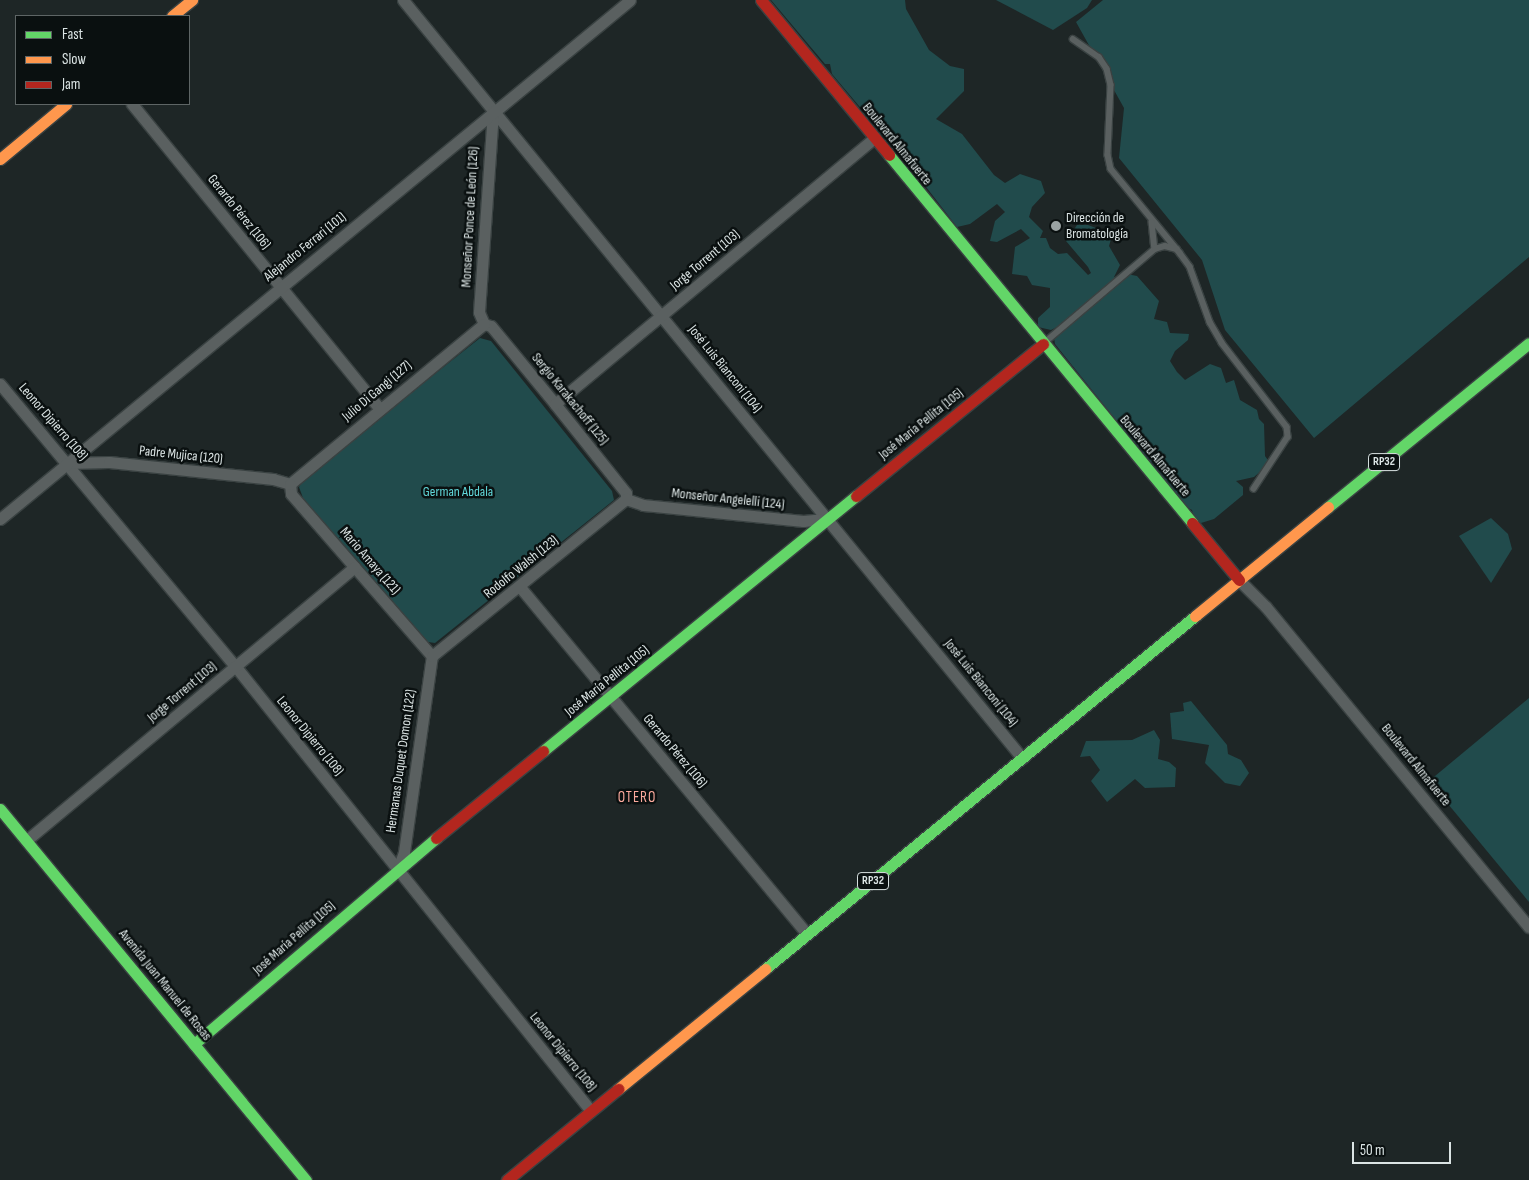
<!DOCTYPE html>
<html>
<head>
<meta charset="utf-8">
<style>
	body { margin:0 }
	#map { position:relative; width:1529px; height:1180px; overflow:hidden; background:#1e2626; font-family:"Sofia Sans Condensed",sans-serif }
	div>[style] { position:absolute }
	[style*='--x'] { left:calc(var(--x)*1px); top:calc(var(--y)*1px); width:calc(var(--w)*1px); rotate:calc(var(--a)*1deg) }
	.green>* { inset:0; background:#214b4c }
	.roads { filter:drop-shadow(1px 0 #3a4242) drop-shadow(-1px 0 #3a4242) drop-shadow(0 1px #3a4242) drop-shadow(0 -1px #3a4242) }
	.lane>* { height:5.5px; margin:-2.75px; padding:0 2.75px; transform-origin:2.75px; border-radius:2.75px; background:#5a6060 }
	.street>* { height:11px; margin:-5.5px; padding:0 5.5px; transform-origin:5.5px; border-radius:5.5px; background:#5a6060 }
	.fast>* { height:11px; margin:-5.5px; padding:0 5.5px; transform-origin:5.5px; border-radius:5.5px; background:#63d668 }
	.slow>* { height:11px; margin:-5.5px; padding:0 5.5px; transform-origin:5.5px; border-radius:5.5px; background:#ff974d }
	.jam>* { height:11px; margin:-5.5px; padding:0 5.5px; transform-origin:5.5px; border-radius:5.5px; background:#b3261e }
	.dots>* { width:14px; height:14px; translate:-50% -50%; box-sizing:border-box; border:2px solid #0a1010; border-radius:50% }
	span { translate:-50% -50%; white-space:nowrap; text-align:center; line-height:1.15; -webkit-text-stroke:5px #0a1010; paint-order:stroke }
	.shield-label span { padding:1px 4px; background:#0a1010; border:1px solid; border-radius:4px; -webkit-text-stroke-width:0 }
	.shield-label { font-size:12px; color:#dbe4e4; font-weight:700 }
	.street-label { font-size:14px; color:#dbe4e4 }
	.poi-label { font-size:14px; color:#dbe4e4 }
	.left { translate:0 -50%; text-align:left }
	.park-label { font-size:14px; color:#61d8da }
	.neighbourhood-label { font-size:15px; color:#fcaa9d; letter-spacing:1px }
	.legend { position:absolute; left:15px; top:15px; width:175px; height:90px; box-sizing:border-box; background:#0a1010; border:1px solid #5e6565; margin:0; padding:6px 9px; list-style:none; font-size:15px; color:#dbe4e4 }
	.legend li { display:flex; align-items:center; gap:10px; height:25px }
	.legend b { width:25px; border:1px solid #5e6565 }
	.scale { position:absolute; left:1352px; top:1142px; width:99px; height:22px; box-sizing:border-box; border:2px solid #dbe4e4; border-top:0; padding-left:6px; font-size:15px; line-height:18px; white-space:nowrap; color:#dbe4e4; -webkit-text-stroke:4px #0a1010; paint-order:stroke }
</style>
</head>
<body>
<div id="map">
	<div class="green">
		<i style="clip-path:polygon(771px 0,905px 0,906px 9px,929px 50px,950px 66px,964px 69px,964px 91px,936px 119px,962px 134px,994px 175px,1005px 183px,1020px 174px,1041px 181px,1045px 193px,1032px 207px,1029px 217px,1043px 231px,1040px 238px,1046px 238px,1050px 248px,1058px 254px,1067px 253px,1088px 275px,1091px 273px,1088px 267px,1066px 241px,1077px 225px,1088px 225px,1096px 228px,1099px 235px,1112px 236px,1109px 246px,1120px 265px,1114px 277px,1127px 274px,1137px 276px,1159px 301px,1154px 319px,1167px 322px,1170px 333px,1189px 334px,1188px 340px,1175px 351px,1170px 361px,1177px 372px,1185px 380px,1210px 364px,1221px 368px,1226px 383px,1234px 380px,1240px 400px,1257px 410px,1259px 419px,1264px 424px,1265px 456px,1270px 463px,1254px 477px,1236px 481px,1243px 487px,1243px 495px,1214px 519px,1201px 523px,1194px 518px,1192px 510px,1185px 506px,1055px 344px,1054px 337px,1061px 330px,1059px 326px,1051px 330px,1038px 327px,1038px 318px,1050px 307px,1050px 288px,1032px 285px,1027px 276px,1012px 274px,1015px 247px,1030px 238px,1021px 229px,997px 242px,990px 241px,995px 221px,1005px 212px,997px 204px,970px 224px,957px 227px,896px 148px,881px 135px,879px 123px,870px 119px,832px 74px,830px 64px,825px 64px)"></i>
		<i style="clip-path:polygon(996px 0,1092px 0,1087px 8px,1053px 30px)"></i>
		<i style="clip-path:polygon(1103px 0,1529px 0,1529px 257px,1314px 438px,1225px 330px,1202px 260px,1119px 158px,1124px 108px,1076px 22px)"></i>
		<i style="clip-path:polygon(480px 338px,491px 341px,612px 491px,614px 500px,435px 643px,428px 642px,303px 498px,299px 487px,304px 478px)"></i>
		<i style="clip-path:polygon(1491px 518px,1508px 534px,1512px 549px,1491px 583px,1459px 536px)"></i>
		<i style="clip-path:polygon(1529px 698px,1529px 902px,1429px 781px)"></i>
		<i style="clip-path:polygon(1191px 701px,1227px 745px,1228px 754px,1241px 760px,1249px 773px,1240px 786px,1225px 783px,1205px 763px,1209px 745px,1172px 739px,1170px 713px,1184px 711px,1183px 703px)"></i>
		<i style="clip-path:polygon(1154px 730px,1160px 740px,1158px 759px,1169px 762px,1176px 768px,1175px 787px,1145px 788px,1135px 779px,1107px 802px,1091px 781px,1100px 770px,1090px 756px,1080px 757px,1086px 741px,1132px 740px)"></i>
	</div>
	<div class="roads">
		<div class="lane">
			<i style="--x:1073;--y:39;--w:32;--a:35"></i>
			<i style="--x:1099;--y:57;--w:14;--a:56"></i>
			<i style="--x:1107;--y:69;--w:16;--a:76"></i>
			<i style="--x:1111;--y:85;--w:70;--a:92.5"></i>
			<i style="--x:1108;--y:155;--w:14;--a:78"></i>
			<i style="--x:1111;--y:169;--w:109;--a:50.6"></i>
			<i style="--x:1180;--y:253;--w:17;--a:54"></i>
			<i style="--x:1190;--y:267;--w:59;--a:70"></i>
			<i style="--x:1210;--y:322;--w:24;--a:60"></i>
			<i style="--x:1222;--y:343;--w:106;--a:52.3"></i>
			<i style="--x:1287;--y:427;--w:10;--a:84"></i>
			<i style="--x:1288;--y:437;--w:62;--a:123.2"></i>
			<i style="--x:1152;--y:222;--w:27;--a:84"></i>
			<i style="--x:1044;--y:343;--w:145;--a:-40.3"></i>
			<i style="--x:1155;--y:249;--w:10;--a:-17"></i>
			<i style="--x:1165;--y:246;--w:12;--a:14"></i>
		</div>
		<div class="street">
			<i style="--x:403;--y:0;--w:979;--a:50.76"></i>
			<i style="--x:132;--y:104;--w:393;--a:50.9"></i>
			<i style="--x:484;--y:324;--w:7;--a:16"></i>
			<i style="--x:491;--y:326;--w:101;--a:50.6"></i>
			<i style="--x:555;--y:404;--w:114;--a:51.4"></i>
			<i style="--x:626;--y:493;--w:6;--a:90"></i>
			<i style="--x:484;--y:324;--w:13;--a:-113"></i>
			<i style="--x:479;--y:312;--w:201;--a:-86"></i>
			<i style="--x:0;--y:384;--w:368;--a:50.2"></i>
			<i style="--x:236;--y:667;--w:568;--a:51.36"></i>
			<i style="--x:555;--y:404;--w:415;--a:-39.8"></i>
			<i style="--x:68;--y:463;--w:41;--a:-1.4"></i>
			<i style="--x:109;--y:462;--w:165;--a:5.9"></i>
			<i style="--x:273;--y:479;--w:18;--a:16"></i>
			<i style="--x:290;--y:484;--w:251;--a:-39.5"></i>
			<i style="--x:290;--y:484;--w:10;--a:84"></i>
			<i style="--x:291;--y:494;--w:215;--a:49"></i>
			<i style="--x:626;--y:499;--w:18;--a:19"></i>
			<i style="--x:643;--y:505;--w:161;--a:5.7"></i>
			<i style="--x:803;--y:521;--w:25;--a:-5"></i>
			<i style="--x:0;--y:519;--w:816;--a:-39.48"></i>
			<i style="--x:1239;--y:580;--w:38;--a:45"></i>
			<i style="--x:1266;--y:607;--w:414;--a:50.6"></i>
			<i style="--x:520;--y:587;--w:450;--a:50.4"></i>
			<i style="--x:28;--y:839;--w:425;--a:-39.8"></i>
			<i style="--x:398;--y:868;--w:17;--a:-69"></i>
			<i style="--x:404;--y:852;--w:198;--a:-81.9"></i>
			<i style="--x:432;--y:656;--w:250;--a:-39"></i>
		</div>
		<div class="fast">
			<i style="--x:889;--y:155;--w:477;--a:50.5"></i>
			<i style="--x:1328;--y:507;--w:259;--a:-39.2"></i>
			<i style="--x:543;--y:751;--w:404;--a:-39.2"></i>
			<i style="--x:0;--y:809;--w:481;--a:50.5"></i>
			<i style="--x:765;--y:969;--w:556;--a:-39.38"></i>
			<i style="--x:194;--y:1044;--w:318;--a:-40.4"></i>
		</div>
		<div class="slow">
			<i style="--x:172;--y:16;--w:26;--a:-39"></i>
			<i style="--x:0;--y:159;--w:86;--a:-39.8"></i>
			<i style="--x:1195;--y:616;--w:172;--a:-39.3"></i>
			<i style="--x:618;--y:1089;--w:190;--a:-39.2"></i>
		</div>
		<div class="jam">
			<i style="--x:761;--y:0;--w:201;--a:50.4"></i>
			<i style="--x:856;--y:496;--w:241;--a:-39.1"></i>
			<i style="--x:1192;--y:523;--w:74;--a:50.5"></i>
			<i style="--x:436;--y:838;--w:138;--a:-39.1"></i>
			<i style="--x:507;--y:1180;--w:144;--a:-39.3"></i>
		</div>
	</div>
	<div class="dots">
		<i style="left:1056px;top:226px;background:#99a2a2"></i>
	</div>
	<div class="shield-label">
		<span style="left:1384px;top:462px">RP32</span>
		<span style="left:873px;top:881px">RP32</span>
	</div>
	<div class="street-label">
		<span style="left:897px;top:144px;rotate:51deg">Boulevard Almafuerte</span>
		<span style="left:239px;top:212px;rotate:51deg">Gerardo Pérez (106)</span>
		<span style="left:470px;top:217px;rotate:-87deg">Monseñor Ponce de León (126)</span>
		<span style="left:305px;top:247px;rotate:-39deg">Alejandro Ferrari (101)</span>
		<span style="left:705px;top:260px;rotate:-40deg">Jorge Torrent (103)</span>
		<span style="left:725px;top:369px;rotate:51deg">José Luis Bianconi (104)</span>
		<span style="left:377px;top:391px;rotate:-40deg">Julio Di Gangi (127)</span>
		<span style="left:570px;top:399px;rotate:51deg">Sergio Karakachoff (125)</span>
		<span style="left:53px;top:422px;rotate:49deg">Leonor Dipierro (108)</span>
		<span style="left:921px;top:424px;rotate:-39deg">José María Pellita (105)</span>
		<span style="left:181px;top:455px;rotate:6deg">Padre Mujica (120)</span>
		<span style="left:1155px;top:456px;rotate:50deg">Boulevard Almafuerte</span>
		<span style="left:728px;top:499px;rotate:6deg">Monseñor Angelelli (124)</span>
		<span style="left:370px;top:561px;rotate:49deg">Mario Amaya (121)</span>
		<span style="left:521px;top:567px;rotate:-39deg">Rodolfo Walsh (123)</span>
		<span style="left:607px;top:681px;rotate:-39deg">José María Pellita (105)</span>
		<span style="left:981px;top:683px;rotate:51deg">José Luis Bianconi (104)</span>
		<span style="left:182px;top:692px;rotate:-40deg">Jorge Torrent (103)</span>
		<span style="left:310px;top:736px;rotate:51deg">Leonor Dipierro (108)</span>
		<span style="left:675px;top:751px;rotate:50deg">Gerardo Pérez (106)</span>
		<span style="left:401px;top:761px;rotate:-82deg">Hermanas Duquet Domon (122)</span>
		<span style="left:1416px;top:765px;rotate:51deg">Boulevard Almafuerte</span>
		<span style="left:294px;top:938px;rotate:-41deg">José María Pellita (105)</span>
		<span style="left:165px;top:985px;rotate:51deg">Avenida Juan Manuel de Rosas</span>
		<span style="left:563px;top:1052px;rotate:51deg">Leonor Dipierro (108)</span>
	</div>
	<div class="poi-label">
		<span class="left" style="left:1066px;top:226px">Dirección de<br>Bromatología</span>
	</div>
	<div class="park-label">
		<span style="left:458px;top:492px">German Abdala</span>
	</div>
	<div class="neighbourhood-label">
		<span style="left:637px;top:798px">OTERO</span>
	</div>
	<ul class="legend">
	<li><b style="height:6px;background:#63d668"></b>Fast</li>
	<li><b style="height:6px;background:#ff974d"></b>Slow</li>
	<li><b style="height:6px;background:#b3261e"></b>Jam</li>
	</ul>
	<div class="scale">50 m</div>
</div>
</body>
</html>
